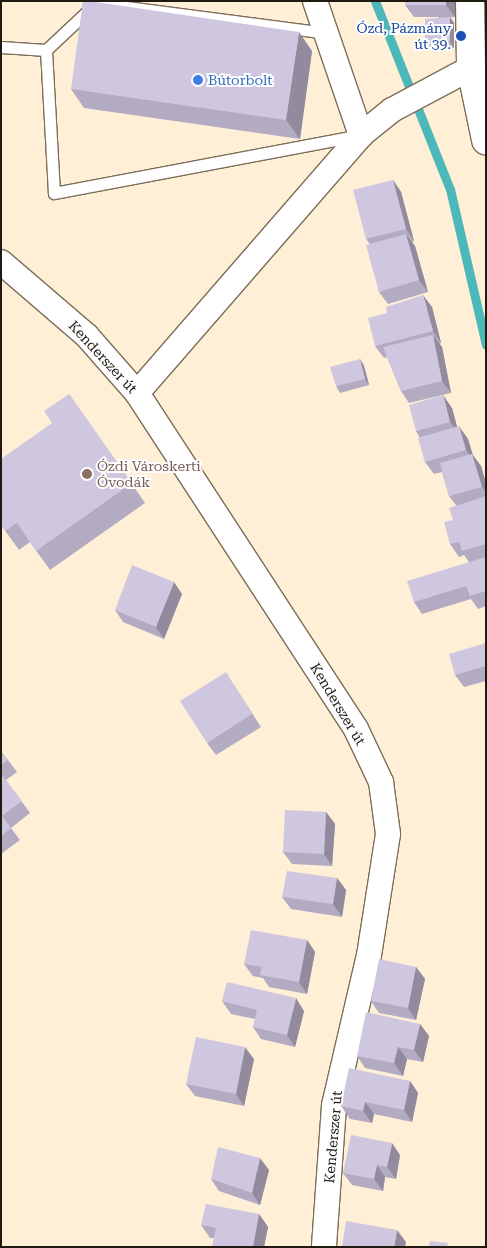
<!DOCTYPE html>
<html>
<head>
<meta charset="utf-8">
<style>
	body { margin:0 }
	#map { position:relative; width:487px; height:1248px; overflow:hidden; background:#feefd6; font-family:"Roboto Serif",serif }
	div>[style] { position:absolute }
	[style*='--x'] { left:calc(var(--x)*1px); top:calc(var(--y)*1px); width:calc(var(--w)*1px); rotate:calc(var(--a)*1deg) }
	.stream>* { height:9px; margin:-4.5px; padding:0 4.5px; transform-origin:4.5px; border-radius:4.5px; background:#4db8b9 }
	.roads { filter:drop-shadow(1px 0 #7c6e59) drop-shadow(-1px 0 #7c6e59) drop-shadow(0 1px #7c6e59) drop-shadow(0 -1px #7c6e59) }
	.lane>* { height:11px; margin:-5.5px; padding:0 5.5px; transform-origin:5.5px; border-radius:5.5px; background:#fff }
	.street>* { height:24px; margin:-12px; padding:0 12px; transform-origin:12px; border-radius:12px; background:#fff }
	.secondary>* { height:28px; margin:-14px; padding:0 14px; transform-origin:14px; border-radius:14px; background:#fff }
	.wall>* { inset:0; background:#b2abc1 }
	.shaded-wall>* { inset:0; background:#918b9d }
	.building>* { inset:0; background:#cfc7e0 }
	.dots>* { width:14px; height:14px; translate:-50% -50%; box-sizing:border-box; border:2px solid #fefefe; border-radius:50% }
	span { translate:-50% -50%; white-space:nowrap; text-align:center; line-height:1.15; -webkit-text-stroke:4px #fefefe; paint-order:stroke }
	.transit-label { font-size:14px; color:#164399 }
	.right { translate:-100% -50%; text-align:right }
	.shop-label { font-size:14px; color:#366cbe }
	.left { translate:0 -50%; text-align:left }
	.street-label { font-size:14px; color:#201a12 }
	.education-label { font-size:14px; color:#785e54 }
	.frame { position:absolute; inset:0; border:2px solid #201a12; pointer-events:none }
</style>
</head>
<body>
<div id="map">
	<div class="stream">
		<i style="--x:375;--y:1;--w:202;--a:68.3"></i>
		<i style="--x:450;--y:189;--w:160;--a:77"></i>
	</div>
	<div class="roads">
		<div class="lane">
			<i style="--x:1;--y:47;--w:45;--a:3.8"></i>
			<i style="--x:46;--y:50;--w:143;--a:86.8"></i>
			<i style="--x:54;--y:193;--w:307;--a:-10.7"></i>
			<i style="--x:46;--y:50;--w:69;--a:-43.2"></i>
			<i style="--x:96;--y:3;--w:232;--a:7.4"></i>
		</div>
		<div class="street">
			<i style="--x:315;--y:1;--w:142;--a:71.1"></i>
			<i style="--x:1;--y:262;--w:113;--a:40.7"></i>
			<i style="--x:87;--y:336;--w:76;--a:48.7"></i>
			<i style="--x:137;--y:393;--w:401;--a:56.9"></i>
			<i style="--x:356;--y:729;--w:59;--a:64.7"></i>
			<i style="--x:381;--y:782;--w:52;--a:82.3"></i>
			<i style="--x:388;--y:834;--w:122;--a:98.9"></i>
			<i style="--x:369;--y:955;--w:155;--a:103.1"></i>
			<i style="--x:334;--y:1106;--w:141;--a:94.1"></i>
			<i style="--x:137;--y:393;--w:342;--a:-49"></i>
			<i style="--x:361;--y:135;--w:40;--a:-39"></i>
			<i style="--x:392;--y:110;--w:89;--a:-28"></i>
		</div>
		<div class="secondary">
			<i style="--x:470;--y:1;--w:67;--a:89.1"></i>
			<i style="--x:471;--y:68;--w:74;--a:78.2"></i>
		</div>
	</div>
	<div class="wall">
		<i style="clip-path:polygon(455px 1px,455px 17px,450px 17px,454px 23px,454px 48px,430px 48px,425px 41px,439px 17px,414px 17px,405px 5px)"></i>
		<i style="clip-path:polygon(312px 51px,300px 139px,84px 108px,71px 89px)"></i>
		<i style="clip-path:polygon(393px 180px,401px 192px,414px 241px,412px 242px,415px 246px,428px 292px,388px 304px,379px 292px,370px 244px,366px 239px)"></i>
		<i style="clip-path:polygon(432px 307px,441px 343px,439px 344px,442px 347px,451px 393px,409px 403px,401px 391px,387px 357px,384px 358px,375px 346px)"></i>
		<i style="clip-path:polygon(360px 359px,364px 366px,369px 385px,340px 393px,336px 386px)"></i>
		<i style="clip-path:polygon(69px 394px,145px 503px,50px 570px,30px 542px,19px 550px,1px 525px,52px 423px)"></i>
		<i style="clip-path:polygon(452px 408px,457px 427px,468px 439px,472px 454px,481px 466px,486px 483px,486px 606px,478px 609px,471px 599px,422px 614px,414px 602px,469px 562px,464px 555px,459px 557px,450px 544px,453px 520px,456px 505px,449px 496px,442px 472px,434px 474px,425px 462px,420px 438px,416px 431px)"></i>
		<i style="clip-path:polygon(182px 594px,164px 639px,123px 622px,115px 610px)"></i>
		<i style="clip-path:polygon(486px 643px,486px 681px,464px 687px,455px 675px)"></i>
		<i style="clip-path:polygon(234px 685px,261px 727px,216px 755px,207px 743px)"></i>
		<i style="clip-path:polygon(1px 751px,17px 772px,6px 780px,30px 813px,11px 828px,20px 840px,1px 854px)"></i>
		<i style="clip-path:polygon(326px 812px,335px 824px,332px 866px,292px 864px,283px 852px)"></i>
		<i style="clip-path:polygon(337px 878px,346px 890px,342px 917px,291px 909px,282px 897px)"></i>
		<i style="clip-path:polygon(307px 940px,315px 952px,307px 994px,269px 987px,263px 978px,253px 976px,244px 964px)"></i>
		<i style="clip-path:polygon(416px 967px,425px 979px,416px 1020px,379px 1013px,371px 1001px)"></i>
		<i style="clip-path:polygon(222px 1001px,304px 1011px,295px 1047px,261px 1039px,253px 1027px,255px 1019px,231px 1014px)"></i>
		<i style="clip-path:polygon(420px 1024px,429px 1036px,423px 1062px,407px 1059px,403px 1076px,365px 1068px,357px 1056px)"></i>
		<i style="clip-path:polygon(254px 1059px,244px 1106px,195px 1096px,186px 1084px)"></i>
		<i style="clip-path:polygon(410px 1081px,418px 1093px,412px 1122px,374px 1114px,372px 1123px,350px 1119px,341px 1106px)"></i>
		<i style="clip-path:polygon(400px 1155px,396px 1179px,385px 1177px,383px 1191px,352px 1185px,343px 1173px)"></i>
		<i style="clip-path:polygon(269px 1170px,260px 1205px,219px 1191px,211px 1179px)"></i>
		<i style="clip-path:polygon(259px 1214px,268px 1227px,264px 1247px,212px 1247px,214px 1238px,210px 1238px,201px 1225px)"></i>
	</div>
	<div class="shaded-wall">
		<i style="clip-path:polygon(446px 1px,455px 1px,455px 17px,446px 5px)"></i>
		<i style="clip-path:polygon(450px 17px,454px 23px,454px 48px,450px 41px)"></i>
		<i style="clip-path:polygon(299px 32px,312px 51px,300px 139px,286px 120px)"></i>
		<i style="clip-path:polygon(393px 180px,401px 192px,414px 241px,406px 229px)"></i>
		<i style="clip-path:polygon(406px 234px,415px 246px,428px 292px,419px 280px)"></i>
		<i style="clip-path:polygon(423px 295px,432px 307px,441px 343px,433px 331px)"></i>
		<i style="clip-path:polygon(433px 335px,442px 347px,451px 393px,442px 381px)"></i>
		<i style="clip-path:polygon(360px 359px,364px 366px,369px 385px,365px 379px)"></i>
		<i style="clip-path:polygon(443px 395px,452px 408px,459px 434px,450px 422px)"></i>
		<i style="clip-path:polygon(459px 426px,468px 439px,475px 462px,466px 450px)"></i>
		<i style="clip-path:polygon(472px 454px,481px 466px,486px 483px,486px 492px,482px 487px)"></i>
		<i style="clip-path:polygon(174px 582px,182px 594px,164px 639px,156px 627px)"></i>
		<i style="clip-path:polygon(326px 812px,335px 824px,332px 866px,324px 854px)"></i>
		<i style="clip-path:polygon(337px 878px,346px 890px,342px 917px,333px 904px)"></i>
		<i style="clip-path:polygon(307px 940px,315px 952px,307px 994px,299px 982px)"></i>
		<i style="clip-path:polygon(416px 967px,425px 979px,416px 1020px,408px 1008px)"></i>
		<i style="clip-path:polygon(296px 998px,304px 1011px,295px 1047px,287px 1035px)"></i>
		<i style="clip-path:polygon(420px 1024px,429px 1036px,423px 1062px,414px 1050px)"></i>
		<i style="clip-path:polygon(245px 1047px,254px 1059px,244px 1106px,236px 1094px)"></i>
		<i style="clip-path:polygon(398px 1047px,407px 1059px,403px 1076px,394px 1063px)"></i>
		<i style="clip-path:polygon(410px 1081px,418px 1093px,412px 1122px,404px 1110px)"></i>
		<i style="clip-path:polygon(365px 1102px,374px 1114px,372px 1123px,363px 1111px)"></i>
		<i style="clip-path:polygon(392px 1143px,400px 1155px,396px 1179px,387px 1167px)"></i>
		<i style="clip-path:polygon(260px 1158px,269px 1170px,260px 1205px,252px 1193px)"></i>
		<i style="clip-path:polygon(377px 1165px,385px 1177px,383px 1191px,374px 1179px)"></i>
		<i style="clip-path:polygon(259px 1214px,268px 1227px,264px 1247px,253px 1247px)"></i>
		<i style="clip-path:polygon(397px 1230px,406px 1242px,405px 1247px,394px 1247px)"></i>
	</div>
	<div class="building">
		<i style="clip-path:polygon(83px 1px,89px 1px,299px 32px,286px 120px,71px 89px)"></i>
		<i style="clip-path:polygon(405px 1px,446px 1px,446px 5px,405px 5px)"></i>
		<i style="clip-path:polygon(450px 17px,450px 41px,425px 41px,425px 19px)"></i>
		<i style="clip-path:polygon(393px 180px,406px 229px,366px 239px,353px 190px)"></i>
		<i style="clip-path:polygon(406px 234px,419px 280px,379px 292px,366px 245px)"></i>
		<i style="clip-path:polygon(423px 295px,433px 331px,375px 346px,368px 318px,387px 313px,386px 307px)"></i>
		<i style="clip-path:polygon(433px 335px,442px 381px,401px 391px,383px 347px)"></i>
		<i style="clip-path:polygon(360px 359px,365px 379px,336px 386px,330px 367px)"></i>
		<i style="clip-path:polygon(69px 394px,132px 483px,36px 551px,17px 523px,5px 531px,1px 525px,1px 459px,52px 423px,44px 411px)"></i>
		<i style="clip-path:polygon(443px 395px,450px 422px,416px 431px,409px 405px)"></i>
		<i style="clip-path:polygon(459px 426px,466px 450px,425px 462px,418px 438px)"></i>
		<i style="clip-path:polygon(472px 454px,482px 487px,449px 496px,440px 463px)"></i>
		<i style="clip-path:polygon(486px 496px,486px 544px,462px 551px,459px 542px,450px 544px,444px 522px,453px 520px,449px 508px)"></i>
		<i style="clip-path:polygon(486px 557px,486px 591px,470px 596px,466px 586px,414px 602px,407px 581px)"></i>
		<i style="clip-path:polygon(132px 565px,174px 582px,156px 627px,115px 610px)"></i>
		<i style="clip-path:polygon(486px 643px,486px 666px,455px 675px,449px 654px)"></i>
		<i style="clip-path:polygon(226px 672px,252px 714px,207px 743px,180px 701px)"></i>
		<i style="clip-path:polygon(1px 751px,8px 760px,1px 765px)"></i>
		<i style="clip-path:polygon(1px 774px,22px 801px,2px 816px,11px 828px,1px 836px)"></i>
		<i style="clip-path:polygon(285px 810px,326px 812px,324px 854px,283px 852px)"></i>
		<i style="clip-path:polygon(287px 871px,337px 878px,333px 904px,282px 897px)"></i>
		<i style="clip-path:polygon(251px 930px,307px 940px,299px 982px,260px 975px,262px 967px,244px 964px)"></i>
		<i style="clip-path:polygon(379px 959px,416px 967px,408px 1008px,371px 1001px)"></i>
		<i style="clip-path:polygon(227px 982px,296px 998px,287px 1035px,253px 1027px,257px 1010px,222px 1001px)"></i>
		<i style="clip-path:polygon(366px 1012px,420px 1024px,414px 1050px,398px 1047px,394px 1063px,357px 1056px)"></i>
		<i style="clip-path:polygon(196px 1037px,245px 1047px,236px 1094px,186px 1084px)"></i>
		<i style="clip-path:polygon(349px 1068px,410px 1081px,404px 1110px,365px 1102px,363px 1111px,341px 1106px)"></i>
		<i style="clip-path:polygon(351px 1135px,392px 1143px,387px 1167px,377px 1165px,374px 1179px,343px 1173px)"></i>
		<i style="clip-path:polygon(218px 1147px,260px 1158px,252px 1193px,211px 1179px)"></i>
		<i style="clip-path:polygon(206px 1204px,259px 1214px,253px 1247px,212px 1247px,216px 1228px,201px 1225px)"></i>
		<i style="clip-path:polygon(346px 1221px,397px 1230px,394px 1247px,342px 1247px)"></i>
		<i style="clip-path:polygon(430px 1241px,448px 1243px,447px 1247px,429px 1247px)"></i>
	</div>
	<div class="dots">
		<i style="left:461px;top:36px;background:#1a4fb4"></i>
		<i style="left:198px;top:80px;background:#3f7fe0"></i>
		<i style="left:87px;top:474px;background:#8d6e63"></i>
	</div>
	<div class="transit-label">
		<span class="right" style="left:451px;top:36px">Ózd, Pázmány<br>út 39.</span>
	</div>
	<div class="shop-label">
		<span class="left" style="left:208px;top:80px">Bútorbolt</span>
	</div>
	<div class="street-label">
		<span style="left:103px;top:357px;rotate:47deg">Kenderszer út</span>
		<span style="left:338px;top:704px;rotate:59deg">Kenderszer út</span>
		<span style="left:333px;top:1137px;rotate:-85deg">Kenderszer út</span>
	</div>
	<div class="education-label">
		<span class="left" style="left:97px;top:474px">Ózdi Városkerti<br>Óvodák</span>
	</div>
	<div class="frame"></div>
</div>
</body>
</html>
